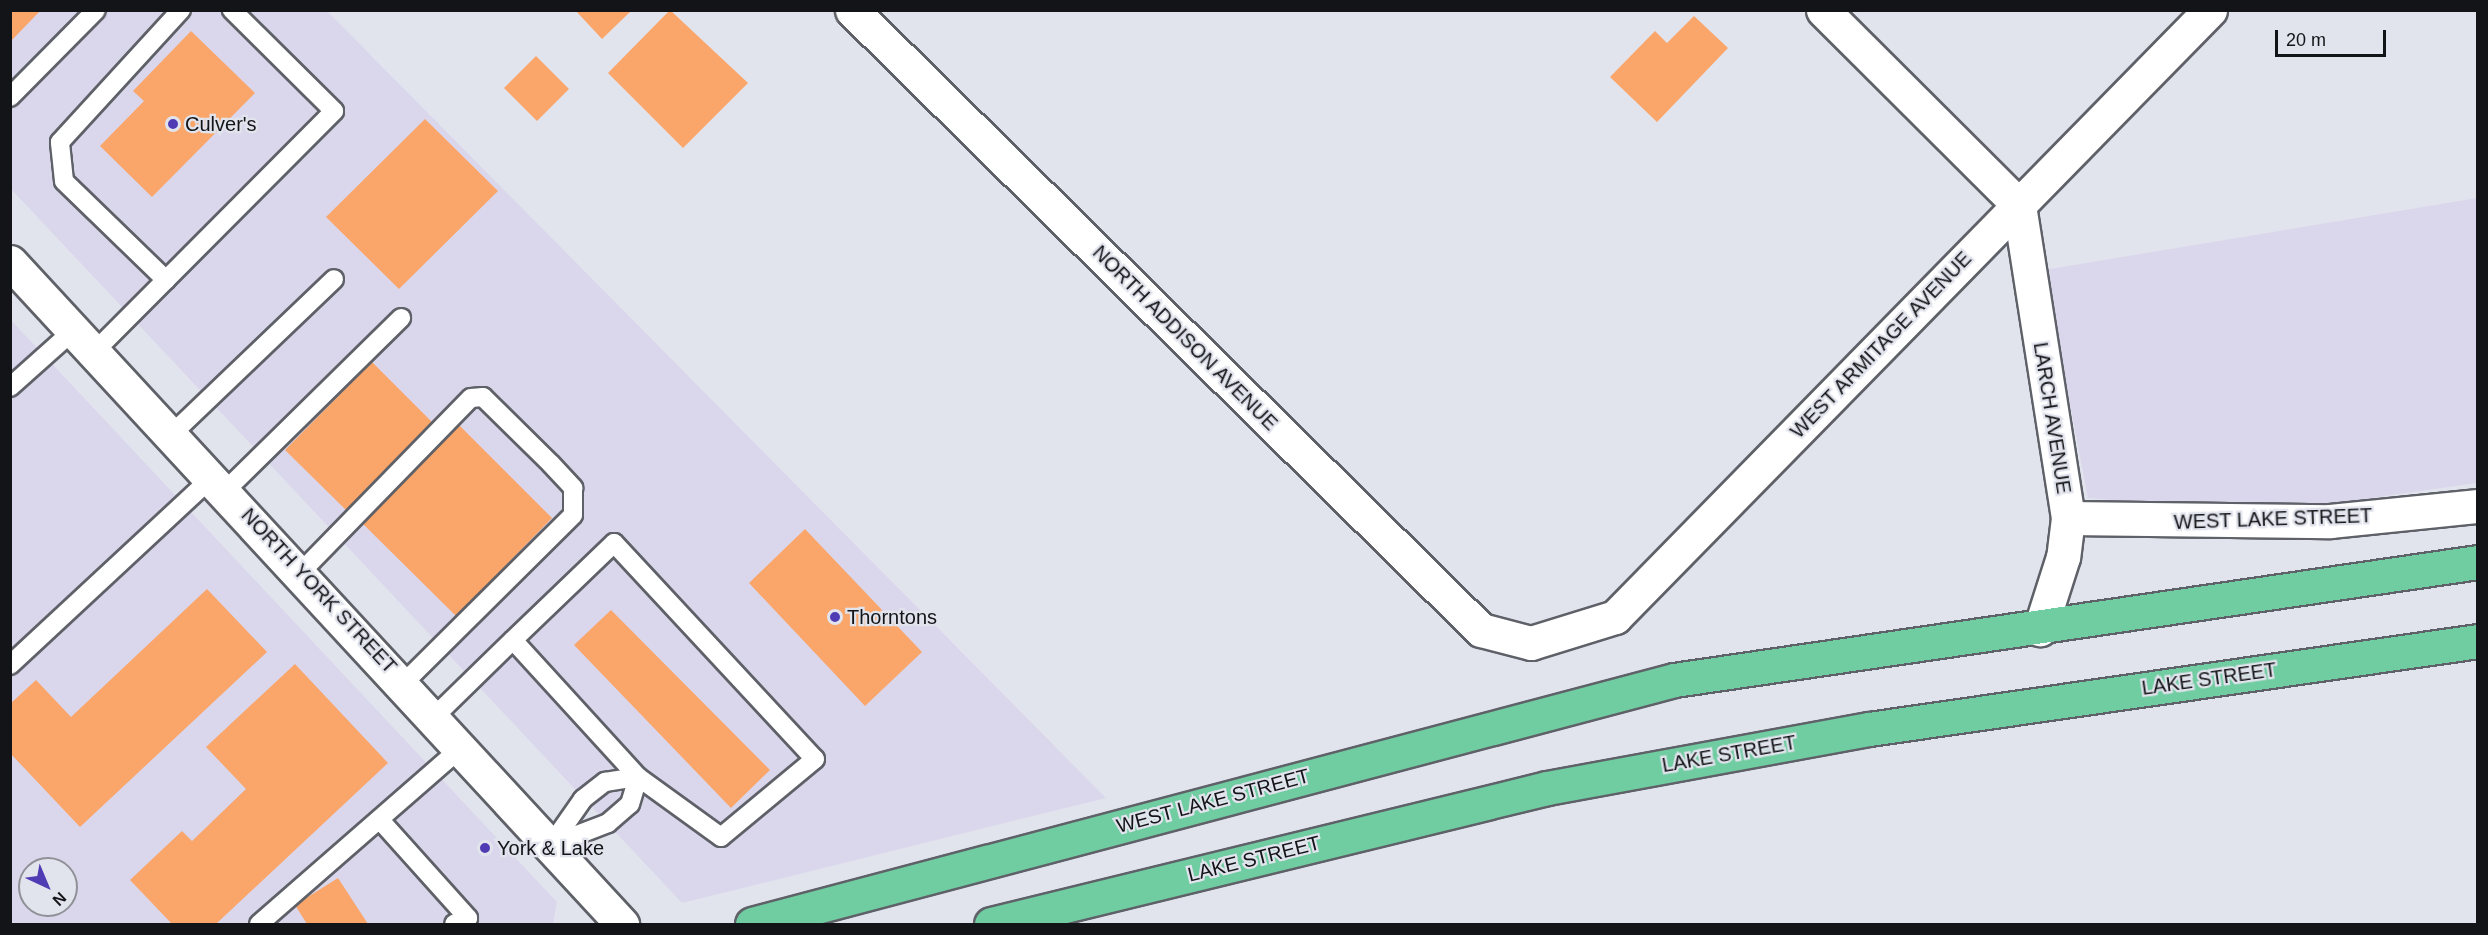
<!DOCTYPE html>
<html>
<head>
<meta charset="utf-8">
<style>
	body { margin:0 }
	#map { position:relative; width:2488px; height:935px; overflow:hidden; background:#e2e4ed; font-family:Arial,sans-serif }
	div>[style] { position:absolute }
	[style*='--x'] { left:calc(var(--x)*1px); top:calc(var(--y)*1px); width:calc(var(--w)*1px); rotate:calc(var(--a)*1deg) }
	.commercial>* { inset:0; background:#dad7ed }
	.building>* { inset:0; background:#faa569 }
	.roads { filter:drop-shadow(2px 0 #5f6168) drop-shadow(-2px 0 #5f6168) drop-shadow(0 2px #5f6168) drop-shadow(0 -2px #5f6168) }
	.service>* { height:18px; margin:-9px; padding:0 9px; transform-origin:9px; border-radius:9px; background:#fff }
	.minor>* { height:33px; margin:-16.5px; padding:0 16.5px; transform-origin:16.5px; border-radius:16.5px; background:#fff }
	.secondary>* { height:33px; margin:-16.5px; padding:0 16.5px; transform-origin:16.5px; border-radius:16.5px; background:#fff }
	.primary>* { height:33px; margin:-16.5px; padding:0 16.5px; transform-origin:16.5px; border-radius:16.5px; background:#70cca1 }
	.dots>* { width:16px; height:16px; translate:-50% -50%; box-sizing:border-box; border:3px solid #e2e4ed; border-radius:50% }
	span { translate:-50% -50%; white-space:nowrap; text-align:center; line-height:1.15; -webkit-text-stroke:4.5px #e2e4ed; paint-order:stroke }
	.poi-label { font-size:20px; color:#131417 }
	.left { translate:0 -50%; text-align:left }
	.street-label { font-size:20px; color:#131417 }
	.frame { position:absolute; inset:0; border:12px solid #131417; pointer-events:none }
	.north { position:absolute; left:18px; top:857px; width:60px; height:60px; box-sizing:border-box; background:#e2e4ed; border:2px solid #8f9197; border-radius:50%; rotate:136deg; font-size:16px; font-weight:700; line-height:24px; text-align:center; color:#131417 }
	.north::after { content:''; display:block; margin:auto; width:21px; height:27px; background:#4f3cb4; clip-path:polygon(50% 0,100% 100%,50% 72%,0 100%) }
	.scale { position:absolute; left:2275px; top:30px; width:111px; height:27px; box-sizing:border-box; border:3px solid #131417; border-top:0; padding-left:8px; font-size:18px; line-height:21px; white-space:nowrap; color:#131417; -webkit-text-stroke:4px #e2e4ed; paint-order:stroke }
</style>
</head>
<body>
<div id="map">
	<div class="commercial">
		<i style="clip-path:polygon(11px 11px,327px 11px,1106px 798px,682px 903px,11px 189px)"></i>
		<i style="clip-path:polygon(2477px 198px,2477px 483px,2321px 505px,2196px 507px,2088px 498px,2044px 270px)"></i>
		<i style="clip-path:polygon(evenodd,10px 319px,557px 902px,553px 924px,11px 924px,10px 319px,30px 869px,66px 869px,66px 905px,30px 905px,30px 869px)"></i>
	</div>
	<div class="building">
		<i style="clip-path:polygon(10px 10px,41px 10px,10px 42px)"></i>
		<i style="clip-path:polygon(575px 10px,632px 10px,602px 39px)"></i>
		<i style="clip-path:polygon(670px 10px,748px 83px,683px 148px,608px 73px)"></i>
		<i style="clip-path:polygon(1694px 16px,1728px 48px,1657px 122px,1610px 77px,1655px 31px,1667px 43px)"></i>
		<i style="clip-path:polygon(191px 31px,255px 93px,152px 197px,100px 146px,144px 101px,133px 91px)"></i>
		<i style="clip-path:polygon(536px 56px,569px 89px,537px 121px,504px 88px)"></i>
		<i style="clip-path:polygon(425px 119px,498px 191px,399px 289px,326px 217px)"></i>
		<i style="clip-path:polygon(372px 362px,433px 423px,346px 510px,285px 450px)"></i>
		<i style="clip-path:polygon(458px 424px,552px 518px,456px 616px,361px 522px)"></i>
		<i style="clip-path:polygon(805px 529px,922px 652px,865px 706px,749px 583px)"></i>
		<i style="clip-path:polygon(207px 589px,267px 652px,80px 827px,10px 753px,10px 704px,36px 680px,71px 717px)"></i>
		<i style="clip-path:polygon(611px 610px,770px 770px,731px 808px,574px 645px)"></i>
		<i style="clip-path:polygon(295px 664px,388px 763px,216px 924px,172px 924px,130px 880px,182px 831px,192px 841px,246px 789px,206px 747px)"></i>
		<i style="clip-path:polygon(338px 878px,368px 924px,307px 924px,295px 905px)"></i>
	</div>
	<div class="roads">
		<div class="service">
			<i style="--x:10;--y:97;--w:122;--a:-45.3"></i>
			<i style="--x:166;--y:280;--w:142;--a:-135.9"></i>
			<i style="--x:64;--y:181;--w:39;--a:-96"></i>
			<i style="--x:60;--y:142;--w:179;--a:-47.5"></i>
			<i style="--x:94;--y:352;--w:340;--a:-45.1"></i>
			<i style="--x:334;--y:111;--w:144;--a:-135.3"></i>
			<i style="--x:10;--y:387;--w:86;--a:-41.7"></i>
			<i style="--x:172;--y:434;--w:224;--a:-43.7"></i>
			<i style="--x:225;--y:491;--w:247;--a:-44.5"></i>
			<i style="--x:301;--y:572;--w:243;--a:-45.7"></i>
			<i style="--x:471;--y:398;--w:12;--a:-5"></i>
			<i style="--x:483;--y:397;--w:95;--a:44.6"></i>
			<i style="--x:551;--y:464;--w:33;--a:47"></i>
			<i style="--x:573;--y:488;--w:27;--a:90"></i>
			<i style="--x:573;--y:515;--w:238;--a:135.2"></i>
			<i style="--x:10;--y:665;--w:276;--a:-42.9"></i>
			<i style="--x:434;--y:717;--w:110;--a:-44.3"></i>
			<i style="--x:513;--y:640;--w:140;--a:-43.8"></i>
			<i style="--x:614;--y:543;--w:295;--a:47.1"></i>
			<i style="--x:815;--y:759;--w:122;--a:140.3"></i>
			<i style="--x:721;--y:837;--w:102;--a:-144.1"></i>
			<i style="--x:638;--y:777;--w:185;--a:-132.4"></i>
			<i style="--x:380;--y:820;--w:132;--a:48.1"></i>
			<i style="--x:468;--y:918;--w:15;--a:157"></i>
			<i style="--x:551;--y:845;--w:61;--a:-21.1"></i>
			<i style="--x:608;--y:823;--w:29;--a:-41"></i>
			<i style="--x:630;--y:804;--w:28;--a:-73"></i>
			<i style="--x:551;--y:845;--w:56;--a:-55.2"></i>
			<i style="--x:583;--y:799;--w:28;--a:-38"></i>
			<i style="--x:605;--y:782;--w:33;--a:-9"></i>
			<i style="--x:259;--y:924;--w:269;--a:-41.1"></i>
		</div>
		<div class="minor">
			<i style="--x:852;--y:10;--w:883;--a:44.59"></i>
			<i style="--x:1481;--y:630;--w:52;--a:14.6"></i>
			<i style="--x:1531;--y:643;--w:88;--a:-17.2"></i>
			<i style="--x:1615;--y:617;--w:850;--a:-45.57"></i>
			<i style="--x:1823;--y:10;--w:276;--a:44.9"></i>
			<i style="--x:2019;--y:205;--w:317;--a:81.1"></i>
			<i style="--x:2068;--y:518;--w:39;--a:97"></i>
			<i style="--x:2063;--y:557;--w:76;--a:107.7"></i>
			<i style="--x:2068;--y:518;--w:262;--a:0.7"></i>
			<i style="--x:2330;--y:521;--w:149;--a:-5.8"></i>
		</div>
		<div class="secondary">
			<i style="--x:10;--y:262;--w:902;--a:47.25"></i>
		</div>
		<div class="primary">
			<i style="--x:752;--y:924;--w:954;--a:-14.82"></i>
			<i style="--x:1674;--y:680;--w:813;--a:-8.35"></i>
			<i style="--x:991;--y:924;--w:572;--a:-13.74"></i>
			<i style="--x:1547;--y:788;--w:327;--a:-10.4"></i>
			<i style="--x:1869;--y:729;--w:615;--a:-8.22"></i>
		</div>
	</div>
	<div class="dots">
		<i style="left:173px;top:124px;background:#4f3cb4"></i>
		<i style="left:835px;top:617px;background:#4f3cb4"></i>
		<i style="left:485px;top:848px;background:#4f3cb4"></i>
	</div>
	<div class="poi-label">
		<span class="left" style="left:185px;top:124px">Culver's</span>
		<span class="left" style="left:847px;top:617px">Thorntons</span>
		<span class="left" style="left:497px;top:848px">York &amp; Lake</span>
	</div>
	<div class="street-label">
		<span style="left:1185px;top:338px;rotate:45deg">NORTH ADDISON AVENUE</span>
		<span style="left:1881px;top:345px;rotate:-46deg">WEST ARMITAGE AVENUE</span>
		<span style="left:2052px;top:418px;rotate:81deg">LARCH AVENUE</span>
		<span style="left:2273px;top:519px;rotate:-2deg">WEST LAKE STREET</span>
		<span style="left:319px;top:591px;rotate:47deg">NORTH YORK STREET</span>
		<span style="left:2209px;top:679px;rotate:-8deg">LAKE STREET</span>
		<span style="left:1729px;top:754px;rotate:-10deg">LAKE STREET</span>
		<span style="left:1213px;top:801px;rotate:-15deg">WEST LAKE STREET</span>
		<span style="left:1254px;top:859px;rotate:-14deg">LAKE STREET</span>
	</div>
	<div class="frame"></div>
	<div class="north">N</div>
	<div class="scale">20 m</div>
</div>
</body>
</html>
